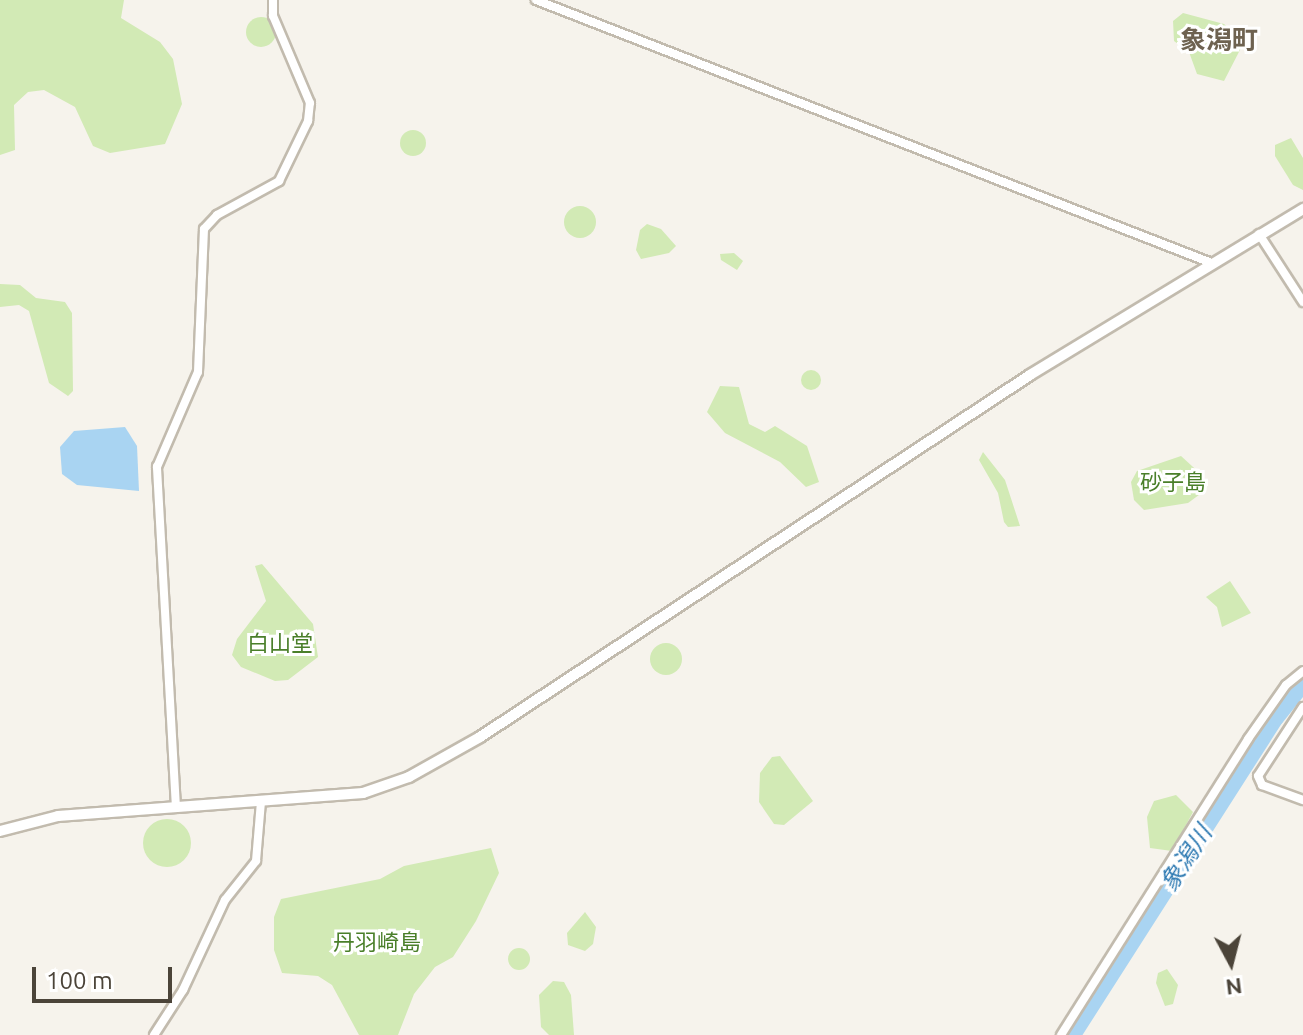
<!DOCTYPE html>
<html>
<head>
<meta charset="utf-8">
<style>
	body { margin:0 }
	#map { position:relative; width:1303px; height:1035px; overflow:hidden; background:#f6f3ec; font-family:Ubuntu,"Noto Sans JP",sans-serif }
	div>[style] { position:absolute }
	[style*='--x'] { left:calc(var(--x)*1px); top:calc(var(--y)*1px); width:calc(var(--w)*1px); rotate:calc(var(--a)*1deg) }
	.green>* { inset:0; background:#d2eab5 }
	.round { border-radius:50% }
	.water>* { inset:0; background:#a9d4f2 }
	.river>* { height:16px; margin:-8px; padding:0 8px; transform-origin:8px; border-radius:8px; background:#a9d4f2 }
	.roads { filter:drop-shadow(2px 0 #c2bbae) drop-shadow(-2px 0 #c2bbae) drop-shadow(0 2px #c2bbae) drop-shadow(0 -2px #c2bbae) }
	.minor>* { height:8px; margin:-4px; padding:0 4px; transform-origin:4px; border-radius:4px; background:#fff }
	.tertiary>* { height:10px; margin:-5px; padding:0 5px; transform-origin:5px; border-radius:5px; background:#fff }
	span { translate:-50% -50%; white-space:nowrap; text-align:center; line-height:1.15; -webkit-text-stroke:6px #fff; paint-order:stroke }
	.park-label { font-size:22px; color:#4a7f2a }
	.water-label { font-size:24px; color:#2e7ab2; font-style:italic }
	.quarter-label { font-size:26px; color:#6e6250; font-weight:700 }
	.north { position:absolute; left:1191px; top:923px; width:80px; height:80px; -webkit-text-stroke:6px #fff; paint-order:stroke; rotate:173deg; font-size:22px; font-weight:700; line-height:32px; text-align:center; color:#4b4439 }
	.north::after { content:''; display:block; margin:auto; width:28px; height:36px; background:#4b4439; clip-path:polygon(50% 0,100% 100%,50% 72%,0 100%) }
	.scale { position:absolute; left:32px; top:967px; width:140px; height:36px; box-sizing:border-box; border:4px solid #4b4439; border-top:0; padding-left:10px; font-size:24px; line-height:28px; white-space:nowrap; color:#4b4439; -webkit-text-stroke:6px #fff; paint-order:stroke }
</style>
</head>
<body>
<div id="map">
	<div class="green">
		<i style="clip-path:polygon(0 0,124px 0,121px 18px,160px 42px,173px 59px,182px 104px,165px 144px,110px 153px,93px 146px,75px 107px,44px 90px,28px 92px,14px 105px,15px 150px,0 155px)"></i>
		<i style="clip-path:polygon(1183px 13px,1224px 24px,1239px 36px,1241px 48px,1224px 81px,1197px 74px,1189px 52px,1174px 41px,1173px 21px)"></i>
		<i class="round" style="left:246px;top:17px;width:30px;height:30px"></i>
		<i class="round" style="left:400px;top:130px;width:26px;height:26px"></i>
		<i style="clip-path:polygon(1291px 138px,1303px 158px,1303px 190px,1293px 185px,1275px 156px,1275px 145px)"></i>
		<i class="round" style="left:564px;top:206px;width:32px;height:32px"></i>
		<i style="clip-path:polygon(647px 224px,661px 229px,676px 246px,669px 253px,641px 259px,636px 250px,640px 230px)"></i>
		<i style="clip-path:polygon(734px 253px,743px 261px,737px 270px,721px 260px,720px 254px)"></i>
		<i style="clip-path:polygon(0 284px,20px 285px,36px 298px,65px 302px,72px 313px,73px 391px,68px 396px,49px 383px,29px 311px,19px 305px,0 307px)"></i>
		<i class="round" style="left:801px;top:370px;width:20px;height:20px"></i>
		<i style="clip-path:polygon(720px 386px,739px 387px,749px 424px,765px 432px,775px 426px,807px 446px,819px 482px,806px 487px,780px 462px,725px 433px,707px 412px)"></i>
		<i style="clip-path:polygon(983px 452px,1005px 480px,1020px 526px,1008px 527px,1004px 522px,998px 493px,979px 460px)"></i>
		<i style="clip-path:polygon(1181px 456px,1204px 477px,1203px 492px,1188px 503px,1144px 510px,1134px 500px,1131px 482px,1137px 471px)"></i>
		<i style="clip-path:polygon(262px 564px,313px 624px,318px 657px,288px 680px,275px 681px,241px 667px,232px 655px,237px 639px,266px 601px,255px 566px)"></i>
		<i style="clip-path:polygon(1230px 581px,1251px 613px,1222px 627px,1217px 607px,1206px 597px)"></i>
		<i class="round" style="left:650px;top:643px;width:32px;height:32px"></i>
		<i style="clip-path:polygon(780px 756px,813px 801px,784px 825px,774px 824px,759px 802px,760px 773px,772px 757px)"></i>
		<i style="clip-path:polygon(1176px 795px,1193px 812px,1172px 851px,1150px 848px,1147px 817px,1154px 801px)"></i>
		<i class="round" style="left:143px;top:819px;width:48px;height:48px"></i>
		<i style="clip-path:polygon(491px 848px,499px 873px,476px 921px,453px 957px,435px 967px,414px 994px,398px 1035px,359px 1035px,332px 985px,318px 976px,282px 973px,274px 950px,274px 917px,281px 899px,380px 879px,404px 866px)"></i>
		<i style="clip-path:polygon(585px 912px,596px 927px,593px 944px,585px 951px,568px 945px,567px 933px)"></i>
		<i class="round" style="left:508px;top:948px;width:22px;height:22px"></i>
		<i style="clip-path:polygon(1167px 969px,1178px 985px,1173px 1004px,1165px 1006px,1156px 983px,1158px 973px)"></i>
		<i style="clip-path:polygon(553px 981px,564px 982px,571px 995px,574px 1035px,549px 1035px,541px 1027px,539px 995px)"></i>
	</div>
	<div class="water">
		<i style="clip-path:polygon(125px 427px,137px 446px,139px 491px,77px 485px,62px 474px,60px 447px,74px 431px)"></i>
	</div>
	<div class="river">
		<i style="--x:1073;--y:1035;--w:376;--a:-57.4"></i>
		<i style="--x:1276;--y:718;--w:43;--a:-51.5"></i>
	</div>
	<div class="roads">
		<div class="minor">
			<i style="--x:536;--y:0;--w:722;--a:21.27"></i>
			<i style="--x:1259;--y:234;--w:81;--a:57.1"></i>
			<i style="--x:1303;--y:707;--w:82;--a:123.1"></i>
			<i style="--x:1258;--y:776;--w:10;--a:66"></i>
			<i style="--x:1262;--y:785;--w:44;--a:20.1"></i>
			<i style="--x:176;--y:808;--w:342;--a:-93.2"></i>
			<i style="--x:157;--y:467;--w:103;--a:-66.7"></i>
			<i style="--x:198;--y:372;--w:143;--a:-87.6"></i>
			<i style="--x:204;--y:229;--w:19;--a:-47"></i>
			<i style="--x:217;--y:215;--w:71;--a:-28.7"></i>
			<i style="--x:279;--y:181;--w:67;--a:-64.2"></i>
			<i style="--x:308;--y:121;--w:18;--a:-84"></i>
			<i style="--x:310;--y:103;--w:95;--a:-113"></i>
			<i style="--x:273;--y:16;--w:16;--a:-90"></i>
			<i style="--x:154;--y:1035;--w:54;--a:-57.2"></i>
			<i style="--x:183;--y:990;--w:99;--a:-65"></i>
			<i style="--x:225;--y:900;--w:50;--a:-51.5"></i>
			<i style="--x:256;--y:861;--w:60;--a:-85.2"></i>
			<i style="--x:1061;--y:1035;--w:350;--a:-57.7"></i>
			<i style="--x:1248;--y:739;--w:66;--a:-54.9"></i>
			<i style="--x:1286;--y:685;--w:22;--a:-39"></i>
		</div>
		<div class="tertiary">
			<i style="--x:0;--y:831;--w:60;--a:-14.5"></i>
			<i style="--x:58;--y:816;--w:306;--a:-4.3"></i>
			<i style="--x:363;--y:793;--w:49;--a:-19.2"></i>
			<i style="--x:409;--y:777;--w:81;--a:-29.4"></i>
			<i style="--x:480;--y:737;--w:658;--a:-33.35"></i>
			<i style="--x:1030;--y:375;--w:320;--a:-31.3"></i>
		</div>
	</div>
	<div class="park-label">
		<span style="left:1173px;top:482px">砂子島</span>
		<span style="left:280px;top:643px">白山堂</span>
		<span style="left:377px;top:942px">丹羽崎島</span>
	</div>
	<div class="water-label">
		<span style="left:1186px;top:858px;rotate:-57deg">象潟川</span>
	</div>
	<div class="quarter-label">
		<span style="left:1219px;top:40px">象潟町</span>
	</div>
	<div class="north">N</div>
	<div class="scale">100 m</div>
</div>
</body>
</html>
